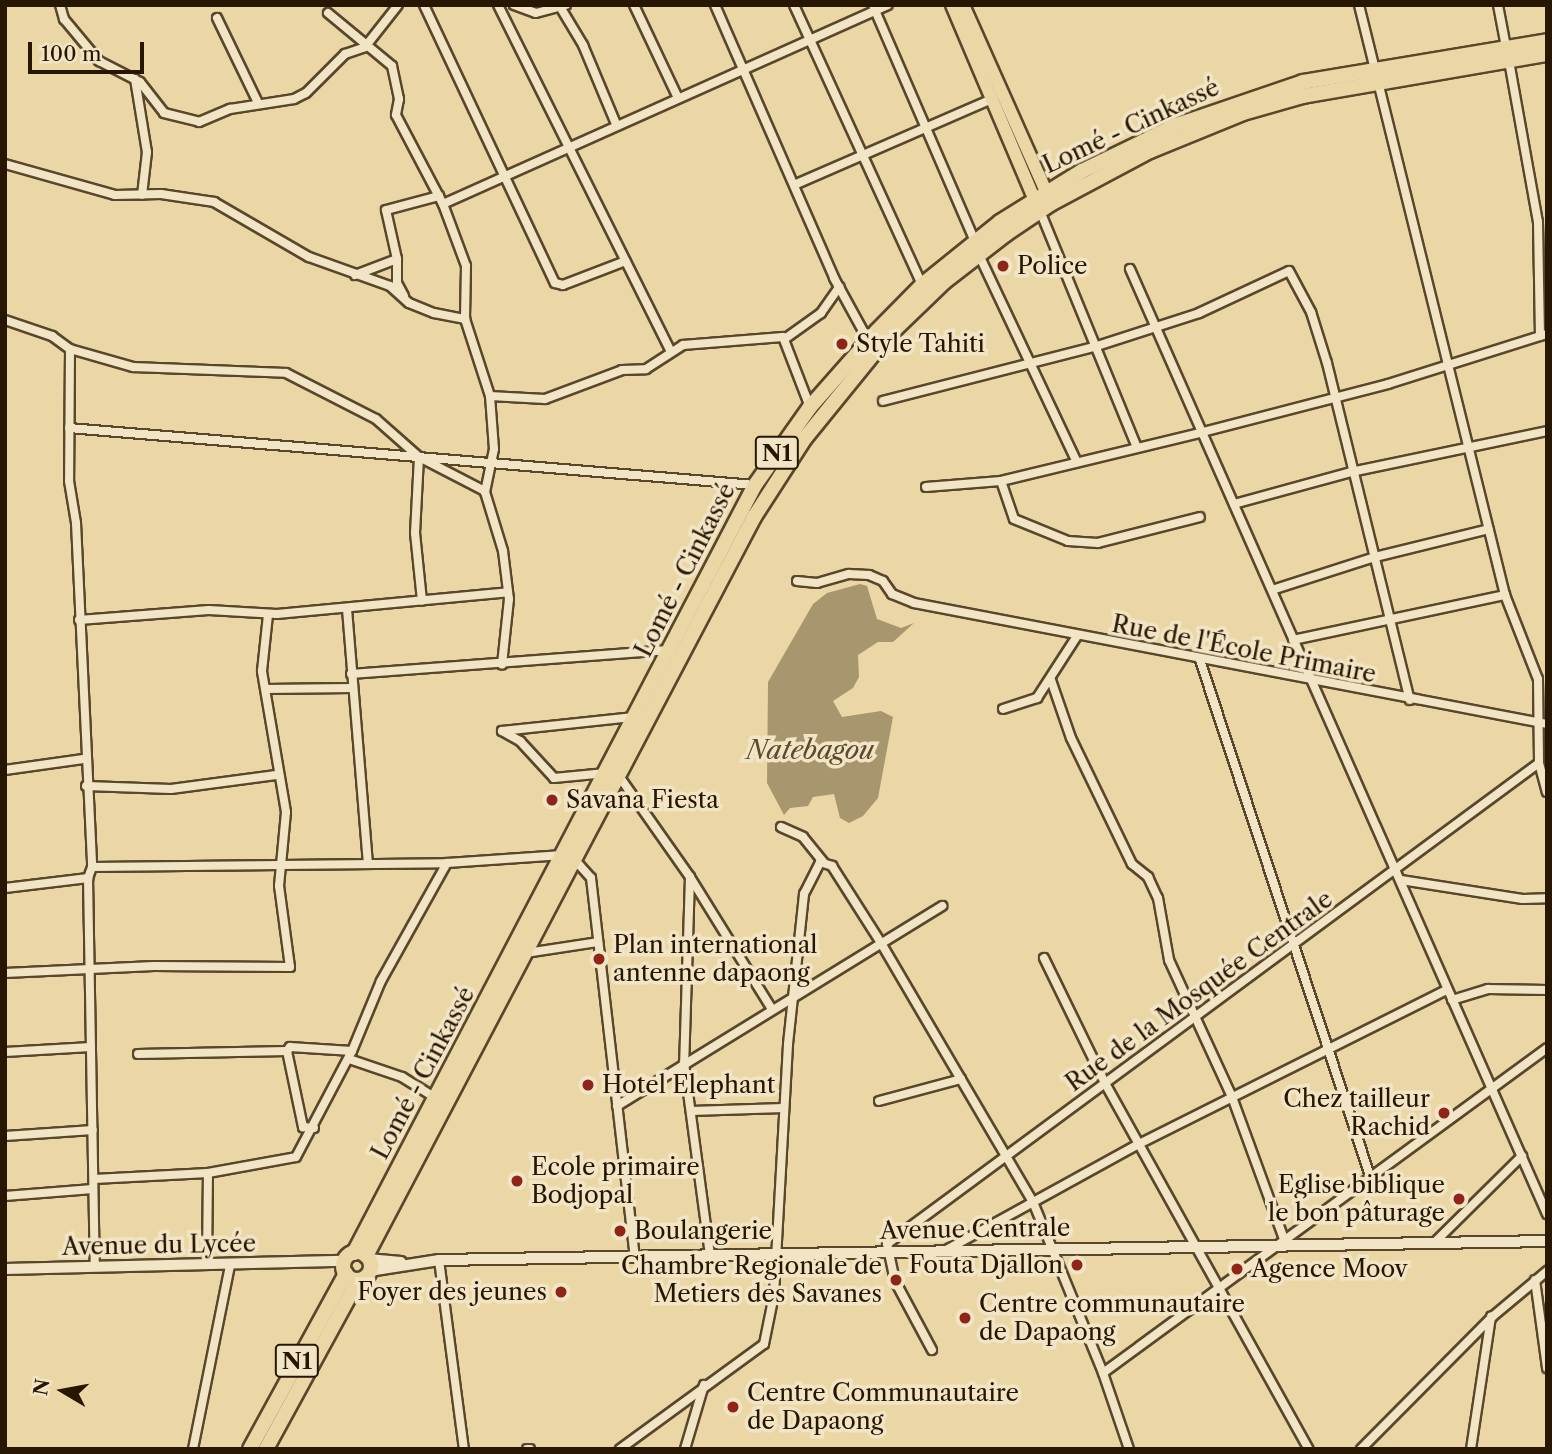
<!DOCTYPE html>
<html>
<head>
<meta charset="utf-8">
<style>
	body { margin:0 }
	#map { position:relative; width:1552px; height:1454px; overflow:hidden; background:#ebd7a6; font-family:"Libre Caslon Text",serif }
	div>[style] { position:absolute }
	[style*='--x'] { left:calc(var(--x)*1px); top:calc(var(--y)*1px); width:calc(var(--w)*1px); rotate:calc(var(--a)*1deg) }
	.water>* { inset:0; background:#a8966e }
	.roads { filter:drop-shadow(2px 0 #58472b) drop-shadow(-2px 0 #58472b) drop-shadow(0 2px #58472b) drop-shadow(0 -2px #58472b) }
	.street>* { height:8px; margin:-4px; padding:0 4px; transform-origin:4px; border-radius:4px; background:#f2e5c5 }
	.secondary>* { height:10px; margin:-5px; padding:0 5px; transform-origin:5px; border-radius:5px; background:#f2e5c5 }
	.primary>* { height:12px; margin:-6px; padding:0 6px; transform-origin:6px; border-radius:6px; background:#ebd7a6 }
	.highway>* { height:14px; margin:-7px; padding:0 7px; transform-origin:7px; border-radius:7px; background:#ebd7a6 }
	.highway>.ring { margin:-7px; padding:0; box-sizing:content-box; background:none; border:14px solid #ebd7a6; border-radius:50% }
	.dots>* { width:19px; height:19px; translate:-50% -50%; box-sizing:border-box; border:4px solid #f2e5c5; border-radius:50% }
	span { translate:-50% -50%; white-space:nowrap; text-align:center; line-height:1.15; -webkit-text-stroke:7px #f2e5c5; paint-order:stroke }
	.shield-label span { padding:2px 5px; background:#f2e5c5; border:2px solid; border-radius:5px; -webkit-text-stroke-width:0 }
	.shield-label { font-size:23px; color:#271702; font-weight:700 }
	.street-label { font-size:24px; color:#271702 }
	.poi-label { font-size:24px; color:#271702 }
	.left { translate:0 -50%; text-align:left }
	.right { translate:-100% -50%; text-align:right }
	.water-label { font-size:26px; color:#5b4a2d; font-style:italic }
	.frame { position:absolute; inset:0; border:7px solid #271702; pointer-events:none }
	.north { position:absolute; left:28px; top:1356px; width:70px; height:70px; -webkit-text-stroke:5px #f2e5c5; paint-order:stroke; rotate:280deg; font-size:19px; font-weight:700; line-height:28px; text-align:center; color:#271702 }
	.north::after { content:''; display:block; margin:auto; width:24px; height:32px; background:#271702; clip-path:polygon(50% 0,100% 100%,50% 72%,0 100%) }
	.scale { position:absolute; left:28px; top:42px; width:116px; height:32px; box-sizing:border-box; border:4px solid #271702; border-top:0; padding-left:9px; font-size:21px; line-height:24px; white-space:nowrap; color:#271702; -webkit-text-stroke:5px #f2e5c5; paint-order:stroke }
</style>
</head>
<body>
<div id="map">
	<div class="water">
		<i style="clip-path:polygon(860px 584px,867px 586px,877px 619px,901px 628px,914px 623px,893px 642px,878px 642px,858px 655px,859px 677px,853px 688px,833px 701px,842px 717px,881px 711px,893px 717px,878px 798px,863px 816px,849px 823px,840px 818px,834px 794px,813px 797px,808px 806px,790px 808px,784px 815px,767px 783px,768px 682px,813px 604px,827px 593px)"></i>
	</div>
	<div class="roads">
		<div class="street">
			<i style="--x:60;--y:5;--w:15;--a:74"></i>
			<i style="--x:64;--y:19;--w:55;--a:50.2"></i>
			<i style="--x:99;--y:61;--w:46;--a:27.1"></i>
			<i style="--x:140;--y:82;--w:39;--a:52"></i>
			<i style="--x:164;--y:113;--w:36;--a:14"></i>
			<i style="--x:199;--y:122;--w:34;--a:-23"></i>
			<i style="--x:230;--y:109;--w:65;--a:-8.9"></i>
			<i style="--x:294;--y:99;--w:13;--a:-27"></i>
			<i style="--x:306;--y:93;--w:55;--a:-45"></i>
			<i style="--x:345;--y:54;--w:21;--a:-19"></i>
			<i style="--x:365;--y:47;--w:53;--a:-51.8"></i>
			<i style="--x:424;--y:5;--w:307;--a:64.8"></i>
			<i style="--x:555;--y:283;--w:8;--a:14"></i>
			<i style="--x:563;--y:285;--w:67;--a:-20.9"></i>
			<i style="--x:498;--y:5;--w:385;--a:63.5"></i>
			<i style="--x:514;--y:5;--w:23;--a:20"></i>
			<i style="--x:536;--y:13;--w:31;--a:-15"></i>
			<i style="--x:559;--y:5;--w:47;--a:59"></i>
			<i style="--x:583;--y:45;--w:86;--a:67.3"></i>
			<i style="--x:634;--y:5;--w:101;--a:64.7"></i>
			<i style="--x:715;--y:5;--w:298;--a:66.4"></i>
			<i style="--x:834;--y:278;--w:71;--a:61.3"></i>
			<i style="--x:794;--y:5;--w:308;--a:65.4"></i>
			<i style="--x:1359;--y:5;--w:608;--a:76.1"></i>
			<i style="--x:1505;--y:595;--w:90;--a:68.6"></i>
			<i style="--x:1538;--y:679;--w:84;--a:89.3"></i>
			<i style="--x:1539;--y:763;--w:30;--a:75"></i>
			<i style="--x:1498;--y:5;--w:43;--a:79.2"></i>
			<i style="--x:874;--y:8;--w:254;--a:66.6"></i>
			<i style="--x:328;--y:13;--w:83;--a:39.6"></i>
			<i style="--x:392;--y:66;--w:34;--a:78"></i>
			<i style="--x:399;--y:99;--w:16;--a:101"></i>
			<i style="--x:396;--y:115;--w:101;--a:62.2"></i>
			<i style="--x:443;--y:204;--w:66;--a:69.6"></i>
			<i style="--x:466;--y:266;--w:53;--a:91.1"></i>
			<i style="--x:217;--y:18;--w:94;--a:64.2"></i>
			<i style="--x:1509;--y:61;--w:164;--a:79.8"></i>
			<i style="--x:1538;--y:222;--w:114;--a:89"></i>
			<i style="--x:135;--y:79;--w:74;--a:80.7"></i>
			<i style="--x:147;--y:152;--w:43;--a:96.6"></i>
			<i style="--x:5;--y:164;--w:114;--a:15.7"></i>
			<i style="--x:115;--y:195;--w:46;--a:-1.2"></i>
			<i style="--x:161;--y:194;--w:54;--a:8.6"></i>
			<i style="--x:214;--y:202;--w:110;--a:30.1"></i>
			<i style="--x:309;--y:257;--w:86;--a:19.7"></i>
			<i style="--x:390;--y:286;--w:25;--a:42"></i>
			<i style="--x:409;--y:303;--w:27;--a:22"></i>
			<i style="--x:434;--y:313;--w:32;--a:11"></i>
			<i style="--x:465;--y:319;--w:81;--a:72"></i>
			<i style="--x:490;--y:396;--w:55;--a:3.1"></i>
			<i style="--x:545;--y:399;--w:82;--a:-20.6"></i>
			<i style="--x:622;--y:370;--w:24;--a:-2"></i>
			<i style="--x:646;--y:369;--w:44;--a:-33"></i>
			<i style="--x:683;--y:345;--w:100;--a:-4.6"></i>
			<i style="--x:783;--y:337;--w:75;--a:68.9"></i>
			<i style="--x:794;--y:185;--w:218;--a:-23.5"></i>
			<i style="--x:443;--y:204;--w:487;--a:-24.1"></i>
			<i style="--x:1040;--y:211;--w:255;--a:67.7"></i>
			<i style="--x:979;--y:255;--w:227;--a:64.7"></i>
			<i style="--x:1130;--y:269;--w:1033;--a:66.19"></i>
			<i style="--x:355;--y:275;--w:45;--a:-20.9"></i>
			<i style="--x:404;--y:296;--w:15;--a:-118"></i>
			<i style="--x:397;--y:283;--w:24;--a:-90"></i>
			<i style="--x:397;--y:259;--w:50;--a:-102.7"></i>
			<i style="--x:386;--y:210;--w:55;--a:-14.8"></i>
			<i style="--x:5;--y:320;--w:50;--a:18.8"></i>
			<i style="--x:52;--y:336;--w:22;--a:36"></i>
			<i style="--x:70;--y:349;--w:66;--a:15.9"></i>
			<i style="--x:133;--y:367;--w:153;--a:2.2"></i>
			<i style="--x:286;--y:373;--w:101;--a:27.1"></i>
			<i style="--x:376;--y:419;--w:57;--a:41.5"></i>
			<i style="--x:419;--y:457;--w:74;--a:27.3"></i>
			<i style="--x:786;--y:338;--w:43;--a:-35.5"></i>
			<i style="--x:821;--y:313;--w:32;--a:-55"></i>
			<i style="--x:70;--y:349;--w:132;--a:90.4"></i>
			<i style="--x:69;--y:481;--w:43;--a:80.5"></i>
			<i style="--x:76;--y:523;--w:344;--a:87.3"></i>
			<i style="--x:92;--y:867;--w:12;--a:110"></i>
			<i style="--x:88;--y:878;--w:388;--a:89"></i>
			<i style="--x:490;--y:396;--w:53;--a:85.7"></i>
			<i style="--x:494;--y:449;--w:44;--a:101.8"></i>
			<i style="--x:485;--y:492;--w:62;--a:73"></i>
			<i style="--x:503;--y:551;--w:48;--a:82.9"></i>
			<i style="--x:509;--y:599;--w:66;--a:96.1"></i>
			<i style="--x:883;--y:401;--w:218;--a:-14.4"></i>
			<i style="--x:1094;--y:347;--w:110;--a:-17.9"></i>
			<i style="--x:1199;--y:313;--w:99;--a:-25"></i>
			<i style="--x:1289;--y:271;--w:47;--a:61.8"></i>
			<i style="--x:1311;--y:312;--w:53;--a:72.6"></i>
			<i style="--x:1327;--y:363;--w:347;--a:76.2"></i>
			<i style="--x:69;--y:428;--w:688;--a:4.75"></i>
			<i style="--x:419;--y:457;--w:76;--a:93"></i>
			<i style="--x:415;--y:533;--w:68;--a:84.1"></i>
			<i style="--x:1001;--y:481;--w:40;--a:71.1"></i>
			<i style="--x:1014;--y:519;--w:58;--a:22.2"></i>
			<i style="--x:1068;--y:541;--w:30;--a:4"></i>
			<i style="--x:1098;--y:543;--w:105;--a:-14.3"></i>
			<i style="--x:926;--y:487;--w:75;--a:-4.6"></i>
			<i style="--x:1001;--y:481;--w:204;--a:-13.6"></i>
			<i style="--x:1199;--y:433;--w:195;--a:-14.5"></i>
			<i style="--x:1388;--y:384;--w:167;--a:-17.5"></i>
			<i style="--x:1234;--y:504;--w:121;--a:-15.3"></i>
			<i style="--x:1351;--y:472;--w:200;--a:-11.8"></i>
			<i style="--x:797;--y:581;--w:20;--a:6"></i>
			<i style="--x:817;--y:583;--w:33;--a:-16"></i>
			<i style="--x:849;--y:574;--w:20;--a:3"></i>
			<i style="--x:869;--y:575;--w:15;--a:23"></i>
			<i style="--x:883;--y:581;--w:16;--a:55"></i>
			<i style="--x:892;--y:594;--w:24;--a:22"></i>
			<i style="--x:914;--y:603;--w:644;--a:10.82"></i>
			<i style="--x:1272;--y:590;--w:108;--a:-17.8"></i>
			<i style="--x:1375;--y:557;--w:117;--a:-13.8"></i>
			<i style="--x:347;--y:609;--w:254;--a:85.3"></i>
			<i style="--x:79;--y:620;--w:130;--a:-4.4"></i>
			<i style="--x:209;--y:610;--w:68;--a:3.4"></i>
			<i style="--x:277;--y:614;--w:232;--a:-5.4"></i>
			<i style="--x:1293;--y:640;--w:217;--a:-12"></i>
			<i style="--x:1200;--y:660;--w:546;--a:71.76"></i>
			<i style="--x:351;--y:674;--w:319;--a:-4.3"></i>
			<i style="--x:1051;--y:680;--w:61;--a:71"></i>
			<i style="--x:1071;--y:738;--w:140;--a:64.2"></i>
			<i style="--x:1132;--y:864;--w:21;--a:39"></i>
			<i style="--x:1148;--y:877;--w:23;--a:65"></i>
			<i style="--x:1158;--y:898;--w:63;--a:79.9"></i>
			<i style="--x:1169;--y:960;--w:151;--a:65.3"></i>
			<i style="--x:1232;--y:1097;--w:154;--a:69.9"></i>
			<i style="--x:266;--y:689;--w:86;--a:-0.7"></i>
			<i style="--x:1003;--y:709;--w:36;--a:-18"></i>
			<i style="--x:1037;--y:698;--w:74;--a:-57.2"></i>
			<i style="--x:502;--y:731;--w:133;--a:-6.1"></i>
			<i style="--x:502;--y:731;--w:21;--a:29"></i>
			<i style="--x:520;--y:741;--w:50;--a:47.4"></i>
			<i style="--x:554;--y:778;--w:52;--a:-5.5"></i>
			<i style="--x:5;--y:770;--w:79;--a:-8"></i>
			<i style="--x:619;--y:776;--w:123;--a:54.9"></i>
			<i style="--x:690;--y:877;--w:155;--a:58.2"></i>
			<i style="--x:86;--y:786;--w:85;--a:2"></i>
			<i style="--x:171;--y:789;--w:106;--a:-7.6"></i>
			<i style="--x:781;--y:827;--w:24;--a:24"></i>
			<i style="--x:803;--y:837;--w:32;--a:51"></i>
			<i style="--x:574;--y:859;--w:25;--a:48"></i>
			<i style="--x:591;--y:878;--w:381;--a:83.4"></i>
			<i style="--x:92;--y:867;--w:355;--a:-0.6"></i>
			<i style="--x:447;--y:863;--w:116;--a:-3.9"></i>
			<i style="--x:690;--y:877;--w:186;--a:91.8"></i>
			<i style="--x:684;--y:1063;--w:194;--a:82.3"></i>
			<i style="--x:1401;--y:880;--w:123;--a:8.9"></i>
			<i style="--x:1523;--y:899;--w:24;--a:-2"></i>
			<i style="--x:5;--y:888;--w:84;--a:-6.9"></i>
			<i style="--x:526;--y:953;--w:73;--a:-8.7"></i>
			<i style="--x:1044;--y:958;--w:141;--a:64"></i>
			<i style="--x:1106;--y:1085;--w:417;--a:60.9"></i>
			<i style="--x:5;--y:973;--w:149;--a:-2.7"></i>
			<i style="--x:154;--y:966;--w:136;--a:0.4"></i>
			<i style="--x:290;--y:967;--w:82;--a:-97.7"></i>
			<i style="--x:279;--y:886;--w:74;--a:-84.6"></i>
			<i style="--x:286;--y:812;--w:143;--a:-99.7"></i>
			<i style="--x:262;--y:671;--w:56;--a:-83.9"></i>
			<i style="--x:1452;--y:1000;--w:38;--a:-17"></i>
			<i style="--x:1488;--y:989;--w:59;--a:1"></i>
			<i style="--x:287;--y:1051;--w:78;--a:78.1"></i>
			<i style="--x:303;--y:1127;--w:11;--a:5"></i>
			<i style="--x:5;--y:1052;--w:86;--a:-3.3"></i>
			<i style="--x:138;--y:1054;--w:149;--a:-1.2"></i>
			<i style="--x:287;--y:1051;--w:5;--a:-53"></i>
			<i style="--x:290;--y:1047;--w:62;--a:3.7"></i>
			<i style="--x:349;--y:1059;--w:56;--a:18.8"></i>
			<i style="--x:402;--y:1077;--w:40;--a:32"></i>
			<i style="--x:879;--y:1101;--w:85;--a:-15"></i>
			<i style="--x:617;--y:1106;--w:382;--a:-31.6"></i>
			<i style="--x:691;--y:1111;--w:93;--a:-1.8"></i>
			<i style="--x:5;--y:1136;--w:88;--a:-3.9"></i>
			<i style="--x:94;--y:1179;--w:114;--a:-3"></i>
			<i style="--x:208;--y:1173;--w:89;--a:-10.3"></i>
			<i style="--x:296;--y:1157;--w:120;--a:-62.2"></i>
			<i style="--x:352;--y:1051;--w:76;--a:-67.5"></i>
			<i style="--x:381;--y:981;--w:135;--a:-60.8"></i>
			<i style="--x:5;--y:1196;--w:88;--a:-4.5"></i>
			<i style="--x:1434;--y:1243;--w:124;--a:-44.7"></i>
			<i style="--x:946;--y:1250;--w:220;--a:-28.8"></i>
			<i style="--x:1139;--y:1144;--w:344;--a:-26.6"></i>
			<i style="--x:439;--y:1260;--w:191;--a:82.5"></i>
			<i style="--x:207;--y:1265;--w:92;--a:-89.4"></i>
			<i style="--x:1535;--y:1280;--w:89;--a:82.2"></i>
			<i style="--x:932;--y:1350;--w:78;--a:-118.2"></i>
			<i style="--x:895;--y:1281;--w:38;--a:-102"></i>
			<i style="--x:887;--y:1244;--w:810;--a:-36.42"></i>
			<i style="--x:1103;--y:1373;--w:550;--a:-36.2"></i>
			<i style="--x:193;--y:1449;--w:188;--a:-78.6"></i>
			<i style="--x:527;--y:1449;--w:3;--a:0"></i>
			<i style="--x:620;--y:1449;--w:178;--a:-36.1"></i>
			<i style="--x:764;--y:1344;--w:50;--a:-78.5"></i>
			<i style="--x:774;--y:1295;--w:251;--a:-86.8"></i>
			<i style="--x:788;--y:1044;--w:151;--a:-83.9"></i>
			<i style="--x:804;--y:894;--w:36;--a:-63"></i>
			<i style="--x:820;--y:862;--w:13;--a:18"></i>
			<i style="--x:832;--y:866;--w:91;--a:57.5"></i>
			<i style="--x:881;--y:943;--w:300;--a:59.6"></i>
			<i style="--x:1033;--y:1202;--w:185;--a:67.7"></i>
			<i style="--x:1103;--y:1373;--w:80;--a:71.1"></i>
			<i style="--x:685;--y:1449;--w:67;--a:-73.5"></i>
			<i style="--x:1361;--y:1449;--w:186;--a:-45.2"></i>
			<i style="--x:1492;--y:1317;--w:72;--a:-39.9"></i>
			<i style="--x:1471;--y:1449;--w:134;--a:-81.4"></i>
		</div>
		<div class="secondary">
			<i style="--x:368;--y:1259;--w:33;--a:5"></i>
			<i style="--x:5;--y:1269;--w:339;--a:-1.4"></i>
			<i style="--x:369;--y:1271;--w:71;--a:-8.9"></i>
			<i style="--x:439;--y:1260;--w:1108;--a:-0.98"></i>
		</div>
		<div class="primary">
			<i style="--x:952;--y:5;--w:220;--a:67"></i>
			<i style="--x:963;--y:5;--w:214;--a:66"></i>
		</div>
		<div class="highway">
			<i class="ring" style="left:343px;top:1252px;width:14px;height:14px"></i>
			<i style="--x:354;--y:1253;--w:866;--a:-62.43"></i>
			<i style="--x:755;--y:485;--w:95;--a:-54.8"></i>
			<i style="--x:810;--y:407;--w:101;--a:-48.6"></i>
			<i style="--x:877;--y:331;--w:64;--a:-45.6"></i>
			<i style="--x:922;--y:285;--w:100;--a:-38.9"></i>
			<i style="--x:1000;--y:222;--w:97;--a:-31.9"></i>
			<i style="--x:1082;--y:171;--w:106;--a:-25.8"></i>
			<i style="--x:1177;--y:125;--w:133;--a:-18.8"></i>
			<i style="--x:1303;--y:82;--w:247;--a:-9.5"></i>
			<i style="--x:366;--y:1256;--w:835;--a:-62.3"></i>
			<i style="--x:754;--y:517;--w:94;--a:-57.2"></i>
			<i style="--x:805;--y:438;--w:130;--a:-50.9"></i>
			<i style="--x:887;--y:337;--w:79;--a:-44"></i>
			<i style="--x:944;--y:282;--w:78;--a:-37.7"></i>
			<i style="--x:1006;--y:234;--w:55;--a:-34"></i>
			<i style="--x:1052;--y:203;--w:111;--a:-28"></i>
			<i style="--x:1150;--y:151;--w:100;--a:-22.2"></i>
			<i style="--x:1243;--y:113;--w:62;--a:-15.8"></i>
			<i style="--x:1303;--y:96;--w:248;--a:-9.8"></i>
			<i style="--x:250;--y:1449;--w:200;--a:-61.3"></i>
			<i style="--x:266;--y:1449;--w:192;--a:-61.4"></i>
		</div>
	</div>
	<div class="dots">
		<i style="left:1003px;top:266px;background:#8f2418"></i>
		<i style="left:842px;top:344px;background:#8f2418"></i>
		<i style="left:552px;top:800px;background:#8f2418"></i>
		<i style="left:599px;top:959px;background:#8f2418"></i>
		<i style="left:588px;top:1085px;background:#8f2418"></i>
		<i style="left:1444px;top:1113px;background:#8f2418"></i>
		<i style="left:517px;top:1181px;background:#8f2418"></i>
		<i style="left:1459px;top:1199px;background:#8f2418"></i>
		<i style="left:620px;top:1231px;background:#8f2418"></i>
		<i style="left:1077px;top:1265px;background:#8f2418"></i>
		<i style="left:1237px;top:1269px;background:#8f2418"></i>
		<i style="left:896px;top:1280px;background:#8f2418"></i>
		<i style="left:561px;top:1292px;background:#8f2418"></i>
		<i style="left:965px;top:1318px;background:#8f2418"></i>
		<i style="left:733px;top:1407px;background:#8f2418"></i>
	</div>
	<div class="shield-label">
		<span style="left:777px;top:453px">N1</span>
		<span style="left:297px;top:1361px">N1</span>
	</div>
	<div class="street-label">
		<span style="left:1131px;top:126px;rotate:-25deg">Lomé - Cinkassé</span>
		<span style="left:685px;top:570px;rotate:-63deg">Lomé - Cinkassé</span>
		<span style="left:1244px;top:649px;rotate:11deg">Rue de l'École Primaire</span>
		<span style="left:1199px;top:991px;rotate:-36deg">Rue de la Mosquée Centrale</span>
		<span style="left:423px;top:1073px;rotate:-62deg">Lomé - Cinkassé</span>
		<span style="left:975px;top:1229px;rotate:-1deg">Avenue Centrale</span>
		<span style="left:159px;top:1245px;rotate:-1deg">Avenue du Lycée</span>
	</div>
	<div class="poi-label">
		<span class="left" style="left:1017px;top:266px">Police</span>
		<span class="left" style="left:856px;top:344px">Style Tahiti</span>
		<span class="left" style="left:566px;top:800px">Savana Fiesta</span>
		<span class="left" style="left:613px;top:959px">Plan international<br>antenne dapaong</span>
		<span class="left" style="left:602px;top:1085px">Hotel Elephant</span>
		<span class="right" style="left:1430px;top:1113px">Chez tailleur<br>Rachid</span>
		<span class="left" style="left:531px;top:1181px">Ecole primaire<br>Bodjopal</span>
		<span class="right" style="left:1445px;top:1199px">Eglise biblique<br>le bon pâturage</span>
		<span class="left" style="left:634px;top:1231px">Boulangerie</span>
		<span class="right" style="left:1063px;top:1265px">Fouta Djallon</span>
		<span class="right" style="left:882px;top:1280px">Chambre Regionale de<br>Metiers des Savanes</span>
		<span class="left" style="left:1251px;top:1269px">Agence Moov</span>
		<span class="right" style="left:547px;top:1292px">Foyer des jeunes</span>
		<span class="left" style="left:979px;top:1318px">Centre communautaire<br>de Dapaong</span>
		<span class="left" style="left:747px;top:1407px">Centre Communautaire<br>de Dapaong</span>
	</div>
	<div class="water-label">
		<span style="left:810px;top:751px">Natebagou</span>
	</div>
	<div class="frame"></div>
	<div class="north">N</div>
	<div class="scale">100 m</div>
</div>
</body>
</html>
